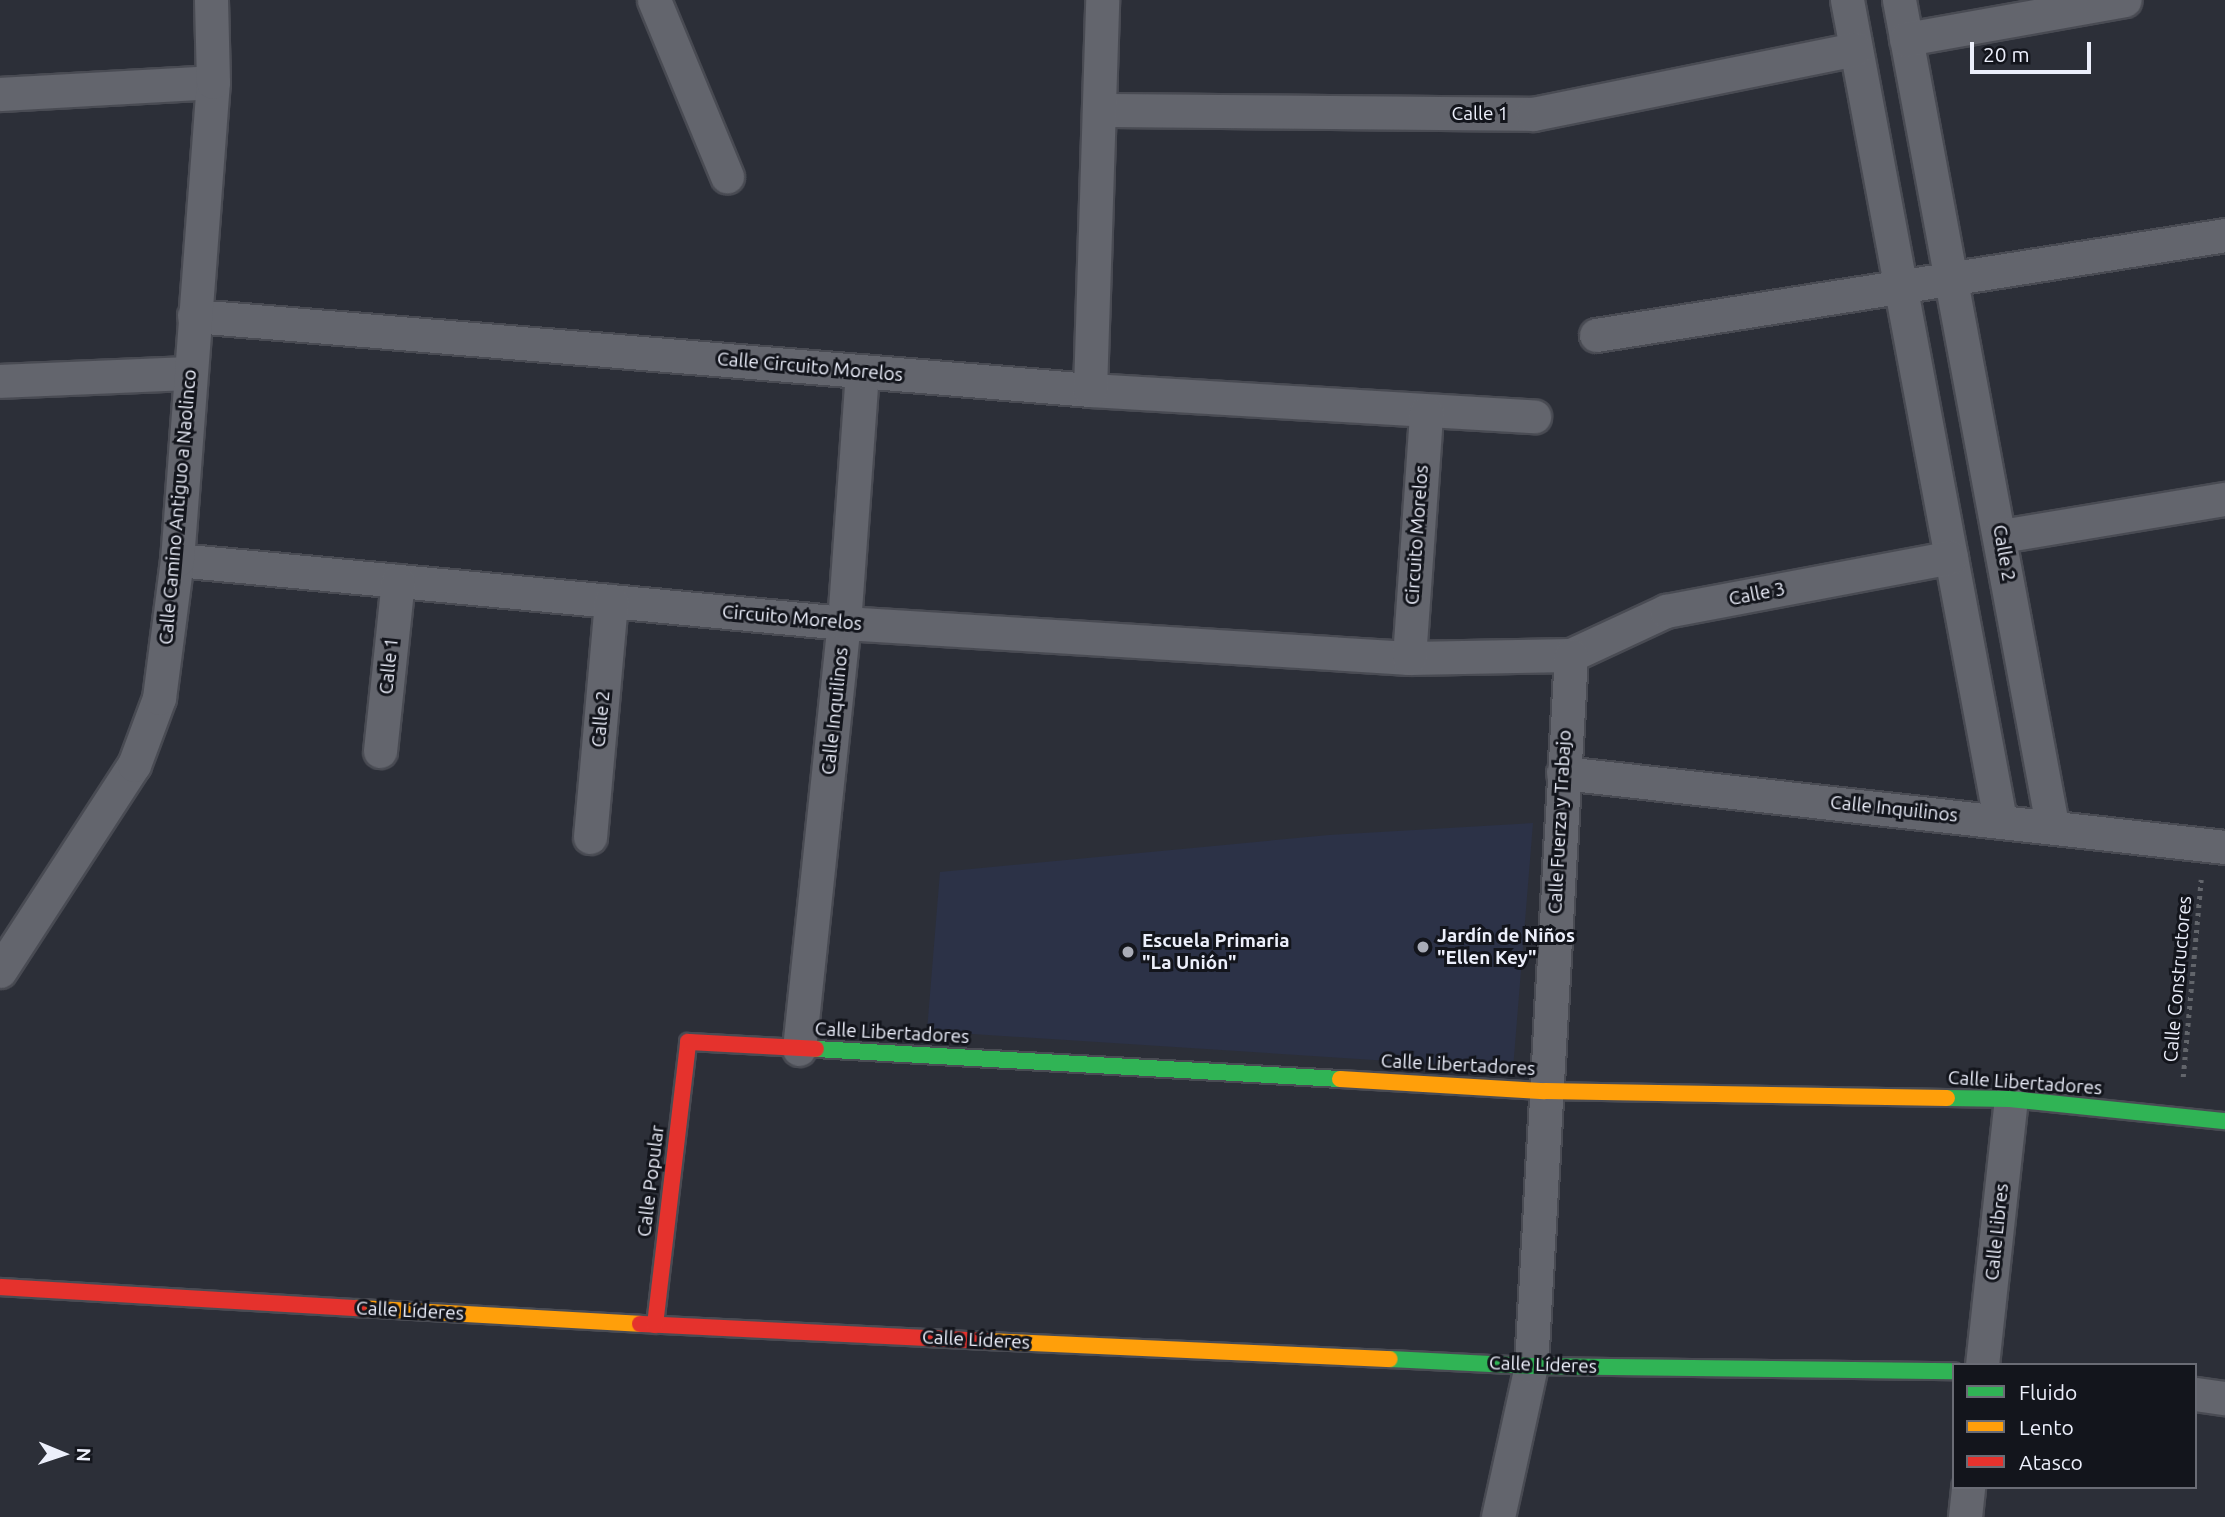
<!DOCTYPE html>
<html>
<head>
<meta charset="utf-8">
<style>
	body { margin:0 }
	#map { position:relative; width:2225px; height:1517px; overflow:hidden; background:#2c2f38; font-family:Ubuntu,sans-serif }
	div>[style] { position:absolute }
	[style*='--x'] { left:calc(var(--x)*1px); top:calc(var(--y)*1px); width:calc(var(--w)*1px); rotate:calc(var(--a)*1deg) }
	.built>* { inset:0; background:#2c3247 }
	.path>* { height:4.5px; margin-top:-2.25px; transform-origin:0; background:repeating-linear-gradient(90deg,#62656b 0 3.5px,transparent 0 8.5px) }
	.roads { filter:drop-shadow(2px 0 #494b53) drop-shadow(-2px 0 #494b53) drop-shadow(0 2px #494b53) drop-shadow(0 -2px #494b53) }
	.street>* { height:33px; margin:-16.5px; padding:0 16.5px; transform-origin:16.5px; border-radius:16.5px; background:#63656d }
	.fast>* { height:16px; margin:-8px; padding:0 8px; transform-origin:8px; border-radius:8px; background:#30b455 }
	.slow>* { height:16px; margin:-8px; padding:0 8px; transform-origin:8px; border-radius:8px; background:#ff9f0a }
	.jam>* { height:16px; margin:-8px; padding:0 8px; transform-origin:8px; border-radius:8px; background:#e5322d }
	.dots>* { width:19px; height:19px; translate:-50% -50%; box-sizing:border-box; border:4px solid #13151c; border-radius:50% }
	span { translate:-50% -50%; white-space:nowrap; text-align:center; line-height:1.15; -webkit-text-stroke:6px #13151c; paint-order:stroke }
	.street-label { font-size:19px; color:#eceffb }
	.poi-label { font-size:19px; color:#eceffb; font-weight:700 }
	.left { translate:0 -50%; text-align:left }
	.legend { position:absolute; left:1952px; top:1363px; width:245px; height:126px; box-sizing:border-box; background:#13151c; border:2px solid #6a6c75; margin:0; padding:9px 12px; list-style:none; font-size:21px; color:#eceffb }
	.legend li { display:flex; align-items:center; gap:14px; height:35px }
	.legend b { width:35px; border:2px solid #6a6c75 }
	.north { position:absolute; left:28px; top:1419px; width:70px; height:70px; -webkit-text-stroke:5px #13151c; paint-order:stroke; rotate:92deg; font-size:19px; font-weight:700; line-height:28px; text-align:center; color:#eceffb }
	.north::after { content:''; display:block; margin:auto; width:24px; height:32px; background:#eceffb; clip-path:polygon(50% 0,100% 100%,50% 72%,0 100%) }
	.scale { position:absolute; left:1970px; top:42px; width:121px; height:32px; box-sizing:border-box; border:4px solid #eceffb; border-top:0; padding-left:9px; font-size:21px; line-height:24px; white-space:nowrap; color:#eceffb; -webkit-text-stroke:5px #13151c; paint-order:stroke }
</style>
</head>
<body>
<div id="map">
	<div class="built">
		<i style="clip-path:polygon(1533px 823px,1513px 1069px,927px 1031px,940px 872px,1329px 835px)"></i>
	</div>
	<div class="path">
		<i style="--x:2183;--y:1077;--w:198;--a:-84.8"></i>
	</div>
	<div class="roads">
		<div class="street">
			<i style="--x:654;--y:0;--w:191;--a:67.5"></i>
			<i style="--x:1847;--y:0;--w:834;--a:79.43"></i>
			<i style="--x:1899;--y:0;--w:839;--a:79.49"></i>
			<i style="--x:1906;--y:39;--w:222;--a:-10.1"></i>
			<i style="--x:0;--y:94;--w:213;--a:-3.2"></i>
			<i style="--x:1099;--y:110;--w:434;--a:0.5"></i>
			<i style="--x:1533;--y:114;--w:329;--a:-11.4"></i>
			<i style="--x:194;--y:316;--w:899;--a:4.72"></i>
			<i style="--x:1090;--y:390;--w:445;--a:3.4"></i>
			<i style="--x:1596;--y:335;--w:637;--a:-9.03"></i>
			<i style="--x:0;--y:381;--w:190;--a:-2.4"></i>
			<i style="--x:1090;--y:390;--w:390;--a:-88.2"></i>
			<i style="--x:2001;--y:536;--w:227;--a:-9.4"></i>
			<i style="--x:177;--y:560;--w:670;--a:5.4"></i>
			<i style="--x:844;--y:623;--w:566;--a:3.54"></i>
			<i style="--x:1409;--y:658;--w:162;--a:-1.1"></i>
			<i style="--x:1571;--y:655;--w:105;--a:-24.9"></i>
			<i style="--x:1666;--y:611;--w:290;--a:-10.7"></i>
			<i style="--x:1409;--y:658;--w:246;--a:-86"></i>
			<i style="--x:380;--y:751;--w:171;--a:-84"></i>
			<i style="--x:1563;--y:773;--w:666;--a:6.38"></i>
			<i style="--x:590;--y:837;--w:237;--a:-84.9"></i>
			<i style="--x:0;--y:971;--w:246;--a:-57"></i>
			<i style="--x:134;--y:765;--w:72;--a:-69.5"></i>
			<i style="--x:159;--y:698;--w:139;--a:-82.6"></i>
			<i style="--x:177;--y:560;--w:479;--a:-85.7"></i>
			<i style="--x:213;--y:82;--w:82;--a:-91.4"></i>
			<i style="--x:799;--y:1049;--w:428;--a:-84"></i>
			<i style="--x:844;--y:623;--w:252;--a:-85.9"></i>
			<i style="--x:1982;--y:1365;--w:268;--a:-83.8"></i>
			<i style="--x:2195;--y:1394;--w:30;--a:8"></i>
			<i style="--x:1498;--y:1517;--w:155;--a:-77.7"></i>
			<i style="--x:1531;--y:1366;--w:712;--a:-86.78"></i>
			<i style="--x:1965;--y:1517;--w:30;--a:-84"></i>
		</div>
		<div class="fast">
			<i style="--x:816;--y:1049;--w:525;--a:3.28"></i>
			<i style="--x:1947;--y:1098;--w:64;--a:0.9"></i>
			<i style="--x:2011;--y:1099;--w:215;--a:5.9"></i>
			<i style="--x:1390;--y:1359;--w:141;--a:2.8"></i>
			<i style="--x:1531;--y:1366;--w:423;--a:0.7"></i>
		</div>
		<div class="slow">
			<i style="--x:1340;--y:1079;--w:205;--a:3.4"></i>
			<i style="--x:1545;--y:1091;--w:402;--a:1"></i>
			<i style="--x:358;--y:1308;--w:282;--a:3.2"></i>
			<i style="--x:990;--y:1341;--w:400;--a:2.6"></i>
		</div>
		<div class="jam">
			<i style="--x:0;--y:1287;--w:359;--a:3.4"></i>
			<i style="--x:640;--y:1324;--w:350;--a:2.8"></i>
			<i style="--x:655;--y:1325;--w:285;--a:-83.3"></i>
			<i style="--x:688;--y:1042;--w:128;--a:3.1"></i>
		</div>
	</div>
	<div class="dots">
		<i style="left:1423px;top:947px;background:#a9acb7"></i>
		<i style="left:1128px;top:952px;background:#a9acb7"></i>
	</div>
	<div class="street-label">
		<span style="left:1480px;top:114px">Calle 1</span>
		<span style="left:810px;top:367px;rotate:5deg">Calle Circuito Morelos</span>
		<span style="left:178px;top:507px;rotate:-85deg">Calle Camino Antiguo a Naolinco</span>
		<span style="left:1417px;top:535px;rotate:-86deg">Circuito Morelos</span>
		<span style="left:2004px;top:553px;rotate:80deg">Calle 2</span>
		<span style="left:1757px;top:594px;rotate:-11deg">Calle 3</span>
		<span style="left:792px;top:618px;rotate:5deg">Circuito Morelos</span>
		<span style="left:389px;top:666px;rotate:-84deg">Calle 1</span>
		<span style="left:835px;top:711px;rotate:-84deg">Calle Inquilinos</span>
		<span style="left:601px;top:719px;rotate:-85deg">Calle 2</span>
		<span style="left:1894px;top:809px;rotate:6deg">Calle Inquilinos</span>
		<span style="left:1560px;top:822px;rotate:-87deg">Calle Fuerza y Trabajo</span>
		<span style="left:2178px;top:979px;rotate:-85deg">Calle Constructores</span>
		<span style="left:892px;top:1033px;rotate:3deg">Calle Libertadores</span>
		<span style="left:1458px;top:1065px;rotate:3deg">Calle Libertadores</span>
		<span style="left:2025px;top:1083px;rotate:4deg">Calle Libertadores</span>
		<span style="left:651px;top:1181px;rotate:-83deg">Calle Popular</span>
		<span style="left:1997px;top:1232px;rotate:-84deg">Calle Libres</span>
		<span style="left:410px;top:1311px;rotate:3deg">Calle Líderes</span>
		<span style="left:976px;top:1340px;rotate:3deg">Calle Líderes</span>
		<span style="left:1543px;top:1365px;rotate:2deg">Calle Líderes</span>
	</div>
	<div class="poi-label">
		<span class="left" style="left:1437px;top:947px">Jardín de Niños<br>"Ellen Key"</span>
		<span class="left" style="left:1142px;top:952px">Escuela Primaria<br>"La Unión"</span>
	</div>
	<ul class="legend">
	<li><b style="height:9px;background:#30b455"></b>Fluido</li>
	<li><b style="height:9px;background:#ff9f0a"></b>Lento</li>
	<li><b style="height:9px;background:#e5322d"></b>Atasco</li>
	</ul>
	<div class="north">N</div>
	<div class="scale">20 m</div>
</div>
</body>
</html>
